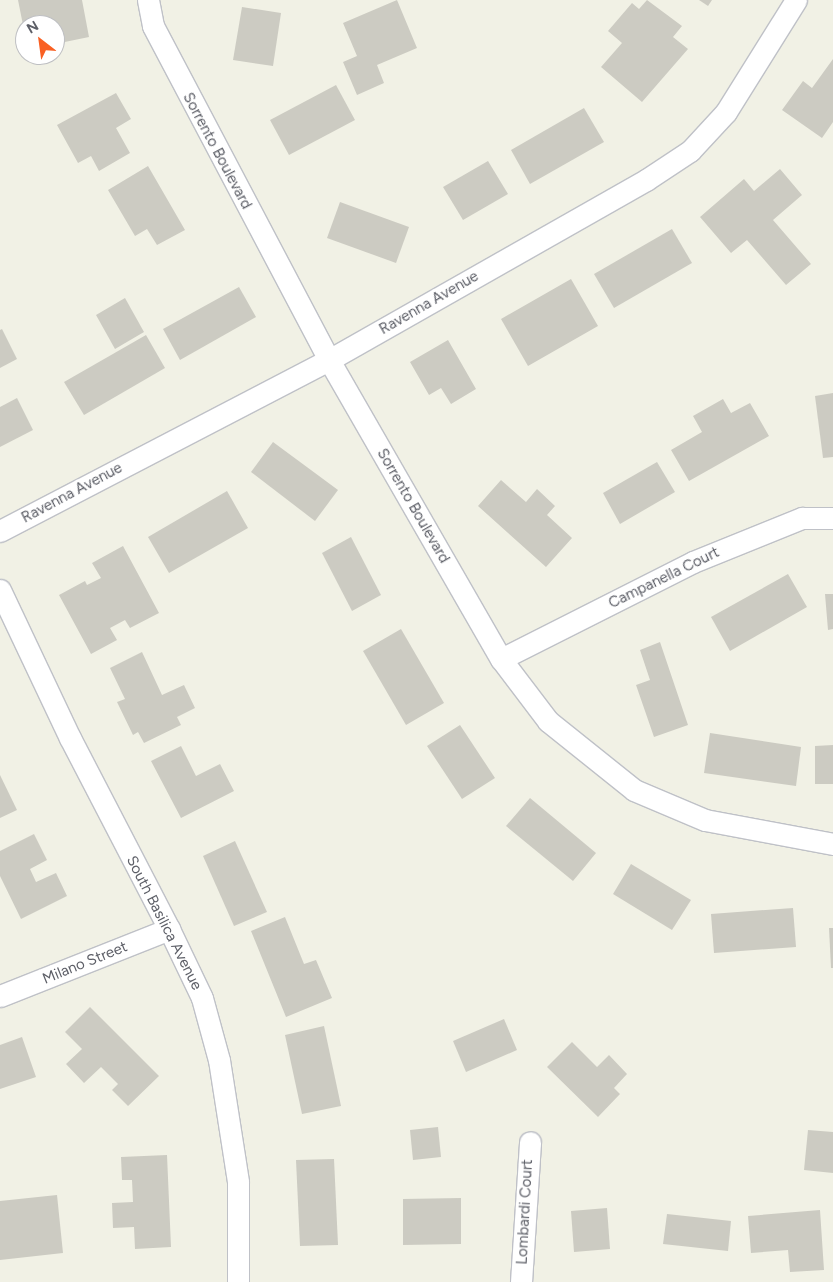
<!DOCTYPE html>
<html>
<head>
<meta charset="utf-8">
<style>
	body { margin:0 }
	#map { position:relative; width:833px; height:1282px; overflow:hidden; background:#f1f1e5; font-family:Figtree,sans-serif }
	div>[style] { position:absolute }
	[style*='--x'] { left:calc(var(--x)*1px); top:calc(var(--y)*1px); width:calc(var(--w)*1px); rotate:calc(var(--a)*1deg) }
	.building>* { inset:0; background:#cccbc2 }
	.roads { filter:drop-shadow(1px 0 #bfc1c7) drop-shadow(-1px 0 #bfc1c7) drop-shadow(0 1px #bfc1c7) drop-shadow(0 -1px #bfc1c7) }
	.street>* { height:21px; margin:-10.5px; padding:0 10.5px; transform-origin:10.5px; border-radius:10.5px; background:#fff }
	span { translate:-50% -50%; white-space:nowrap; text-align:center; line-height:1.15; -webkit-text-stroke:4.5px #fff; paint-order:stroke }
	.street-label { font-size:15px; color:#5d5f67 }
	.north { position:absolute; left:15px; top:15px; width:50px; height:50px; box-sizing:border-box; background:#fff; border:1px solid #bebfc2; border-radius:50%; rotate:330deg; font-size:14px; font-weight:700; line-height:20px; text-align:center; color:#5d5f67 }
	.north::after { content:''; display:block; margin:auto; width:18px; height:22px; background:#f96023; clip-path:polygon(50% 0,100% 100%,50% 72%,0 100%) }
</style>
</head>
<body>
<div id="map">
	<div class="building">
		<i style="clip-path:polygon(18px 0,82px 0,89px 37px,55px 44px,55px 25px,23px 25px)"></i>
		<i style="clip-path:polygon(397px 0,417px 48px,377px 65px,384px 83px,357px 95px,343px 62px,357px 56px,343px 23px)"></i>
		<i style="clip-path:polygon(647px 0,682px 26px,673px 37px,688px 49px,642px 102px,601px 67px,622px 43px,608px 31px,632px 3px,639px 9px)"></i>
		<i style="clip-path:polygon(699px 0,712px 0,708px 6px)"></i>
		<i style="clip-path:polygon(242px 7px,281px 13px,273px 66px,233px 60px)"></i>
		<i style="clip-path:polygon(833px 59px,833px 122px,822px 138px,782px 110px,803px 81px,812px 88px)"></i>
		<i style="clip-path:polygon(336px 85px,355px 120px,289px 155px,270px 120px)"></i>
		<i style="clip-path:polygon(116px 93px,131px 119px,116px 128px,130px 153px,99px 171px,91px 156px,78px 163px,57px 125px)"></i>
		<i style="clip-path:polygon(584px 108px,604px 142px,530px 184px,511px 150px)"></i>
		<i style="clip-path:polygon(488px 161px,508px 194px,463px 220px,443px 187px)"></i>
		<i style="clip-path:polygon(148px 166px,185px 230px,157px 245px,147px 229px,135px 236px,108px 190px)"></i>
		<i style="clip-path:polygon(780px 169px,802px 195px,773px 220px,811px 264px,786px 285px,747px 240px,731px 253px,700px 217px,744px 179px,754px 191px)"></i>
		<i style="clip-path:polygon(340px 202px,409px 227px,396px 263px,327px 238px)"></i>
		<i style="clip-path:polygon(672px 229px,692px 263px,614px 308px,594px 274px)"></i>
		<i style="clip-path:polygon(571px 279px,598px 326px,528px 366px,501px 319px)"></i>
		<i style="clip-path:polygon(239px 287px,256px 317px,180px 360px,163px 329px)"></i>
		<i style="clip-path:polygon(125px 298px,144px 332px,115px 349px,96px 315px)"></i>
		<i style="clip-path:polygon(2px 329px,17px 359px,0 368px,0 330px)"></i>
		<i style="clip-path:polygon(146px 335px,165px 368px,84px 415px,64px 382px)"></i>
		<i style="clip-path:polygon(448px 340px,476px 389px,451px 404px,441px 388px,429px 395px,410px 362px)"></i>
		<i style="clip-path:polygon(833px 393px,833px 457px,823px 458px,815px 396px)"></i>
		<i style="clip-path:polygon(17px 398px,33px 430px,0 447px,0 407px)"></i>
		<i style="clip-path:polygon(723px 399px,731px 413px,750px 403px,769px 436px,689px 481px,671px 450px,702px 432px,693px 416px)"></i>
		<i style="clip-path:polygon(273px 442px,338px 490px,315px 521px,251px 472px)"></i>
		<i style="clip-path:polygon(657px 462px,675px 492px,620px 524px,603px 493px)"></i>
		<i style="clip-path:polygon(501px 480px,526px 502px,537px 489px,555px 506px,547px 515px,572px 538px,546px 567px,478px 506px)"></i>
		<i style="clip-path:polygon(227px 491px,248px 528px,169px 573px,148px 537px)"></i>
		<i style="clip-path:polygon(351px 537px,381px 595px,352px 611px,322px 553px)"></i>
		<i style="clip-path:polygon(123px 546px,159px 613px,130px 628px,125px 620px,110px 628px,117px 640px,91px 654px,59px 595px,85px 581px,87px 585px,101px 578px,92px 563px)"></i>
		<i style="clip-path:polygon(788px 574px,807px 607px,730px 651px,711px 617px)"></i>
		<i style="clip-path:polygon(825px 594px,833px 594px,833px 629px,828px 630px)"></i>
		<i style="clip-path:polygon(401px 629px,444px 703px,406px 725px,363px 651px)"></i>
		<i style="clip-path:polygon(660px 642px,688px 725px,654px 737px,636px 685px,650px 680px,640px 650px)"></i>
		<i style="clip-path:polygon(142px 652px,162px 695px,184px 685px,195px 708px,177px 717px,181px 725px,144px 743px,138px 732px,133px 735px,117px 702px,125px 699px,110px 668px)"></i>
		<i style="clip-path:polygon(460px 725px,495px 778px,462px 799px,427px 746px)"></i>
		<i style="clip-path:polygon(710px 733px,801px 747px,796px 786px,704px 773px)"></i>
		<i style="clip-path:polygon(833px 745px,833px 784px,815px 784px,815px 746px)"></i>
		<i style="clip-path:polygon(181px 746px,196px 776px,220px 764px,234px 791px,181px 818px,151px 761px)"></i>
		<i style="clip-path:polygon(0 775px,17px 810px,0 818px)"></i>
		<i style="clip-path:polygon(530px 798px,596px 853px,573px 881px,506px 826px)"></i>
		<i style="clip-path:polygon(34px 834px,47px 860px,30px 869px,36px 882px,56px 873px,67px 896px,21px 919px,0 876px,0 851px)"></i>
		<i style="clip-path:polygon(235px 841px,267px 912px,234px 926px,203px 856px)"></i>
		<i style="clip-path:polygon(631px 864px,691px 900px,672px 930px,613px 894px)"></i>
		<i style="clip-path:polygon(793px 908px,796px 947px,714px 953px,711px 914px)"></i>
		<i style="clip-path:polygon(285px 917px,304px 964px,316px 960px,332px 998px,286px 1017px,251px 931px)"></i>
		<i style="clip-path:polygon(829px 928px,833px 928px,833px 968px,831px 968px)"></i>
		<i style="clip-path:polygon(90px 1007px,159px 1076px,128px 1106px,112px 1090px,118px 1084px,101px 1067px,84px 1083px,66px 1064px,82px 1049px,65px 1032px)"></i>
		<i style="clip-path:polygon(504px 1019px,517px 1050px,466px 1072px,453px 1041px)"></i>
		<i style="clip-path:polygon(324px 1026px,341px 1106px,302px 1114px,285px 1035px)"></i>
		<i style="clip-path:polygon(22px 1037px,36px 1077px,0 1089px,0 1045px)"></i>
		<i style="clip-path:polygon(572px 1042px,597px 1067px,609px 1055px,627px 1074px,614px 1088px,620px 1094px,598px 1117px,547px 1067px)"></i>
		<i style="clip-path:polygon(438px 1127px,441px 1157px,413px 1160px,410px 1130px)"></i>
		<i style="clip-path:polygon(808px 1130px,833px 1132px,833px 1173px,804px 1170px)"></i>
		<i style="clip-path:polygon(167px 1155px,171px 1247px,135px 1249px,134px 1227px,113px 1228px,112px 1203px,133px 1202px,132px 1180px,122px 1180px,121px 1157px)"></i>
		<i style="clip-path:polygon(334px 1159px,338px 1245px,300px 1246px,296px 1160px)"></i>
		<i style="clip-path:polygon(57px 1195px,63px 1253px,0 1260px,0 1201px)"></i>
		<i style="clip-path:polygon(461px 1198px,461px 1244px,403px 1245px,403px 1199px)"></i>
		<i style="clip-path:polygon(607px 1208px,610px 1249px,574px 1252px,571px 1211px)"></i>
		<i style="clip-path:polygon(820px 1210px,824px 1270px,790px 1272px,788px 1250px,751px 1253px,748px 1216px)"></i>
		<i style="clip-path:polygon(667px 1214px,731px 1221px,728px 1251px,663px 1244px)"></i>
	</div>
	<div class="roads">
		<div class="street">
			<i style="--x:148;--y:0;--w:26;--a:79"></i>
			<i style="--x:153;--y:26;--w:378;--a:62.2"></i>
			<i style="--x:329;--y:360;--w:345;--a:60.1"></i>
			<i style="--x:501;--y:659;--w:78;--a:52.8"></i>
			<i style="--x:548;--y:721;--w:110;--a:38.7"></i>
			<i style="--x:634;--y:790;--w:77;--a:22.9"></i>
			<i style="--x:705;--y:820;--w:130;--a:10.6"></i>
			<i style="--x:0;--y:531;--w:371;--a:-27.5"></i>
			<i style="--x:329;--y:360;--w:365;--a:-29.6"></i>
			<i style="--x:646;--y:180;--w:53;--a:-33.4"></i>
			<i style="--x:690;--y:151;--w:53;--a:-47.3"></i>
			<i style="--x:726;--y:112;--w:132;--a:-58"></i>
			<i style="--x:0;--y:590;--w:164;--a:64.7"></i>
			<i style="--x:70;--y:738;--w:215;--a:62.6"></i>
			<i style="--x:169;--y:929;--w:76;--a:64.4"></i>
			<i style="--x:202;--y:998;--w:64;--a:74.7"></i>
			<i style="--x:219;--y:1060;--w:123;--a:81.1"></i>
			<i style="--x:238;--y:1182;--w:100;--a:90"></i>
			<i style="--x:501;--y:659;--w:215;--a:-26.8"></i>
			<i style="--x:693;--y:562;--w:118;--a:-22"></i>
			<i style="--x:802;--y:518;--w:31;--a:0"></i>
			<i style="--x:0;--y:996;--w:182;--a:-21.6"></i>
			<i style="--x:521;--y:1282;--w:140;--a:-86.3"></i>
		</div>
	</div>
	<div class="street-label">
		<span style="left:217px;top:151px;rotate:62deg">Sorrento Boulevard</span>
		<span style="left:429px;top:303px;rotate:-30deg">Ravenna Avenue</span>
		<span style="left:72px;top:493px;rotate:-28deg">Ravenna Avenue</span>
		<span style="left:413px;top:506px;rotate:60deg">Sorrento Boulevard</span>
		<span style="left:664px;top:578px;rotate:-26deg">Campanella Court</span>
		<span style="left:164px;top:923px;rotate:63deg">South Basilica Avenue</span>
		<span style="left:85px;top:963px;rotate:-22deg">Milano Street</span>
		<span style="left:525px;top:1212px;rotate:-87deg">Lombardi Court</span>
	</div>
	<div class="north">N</div>
</div>
</body>
</html>
